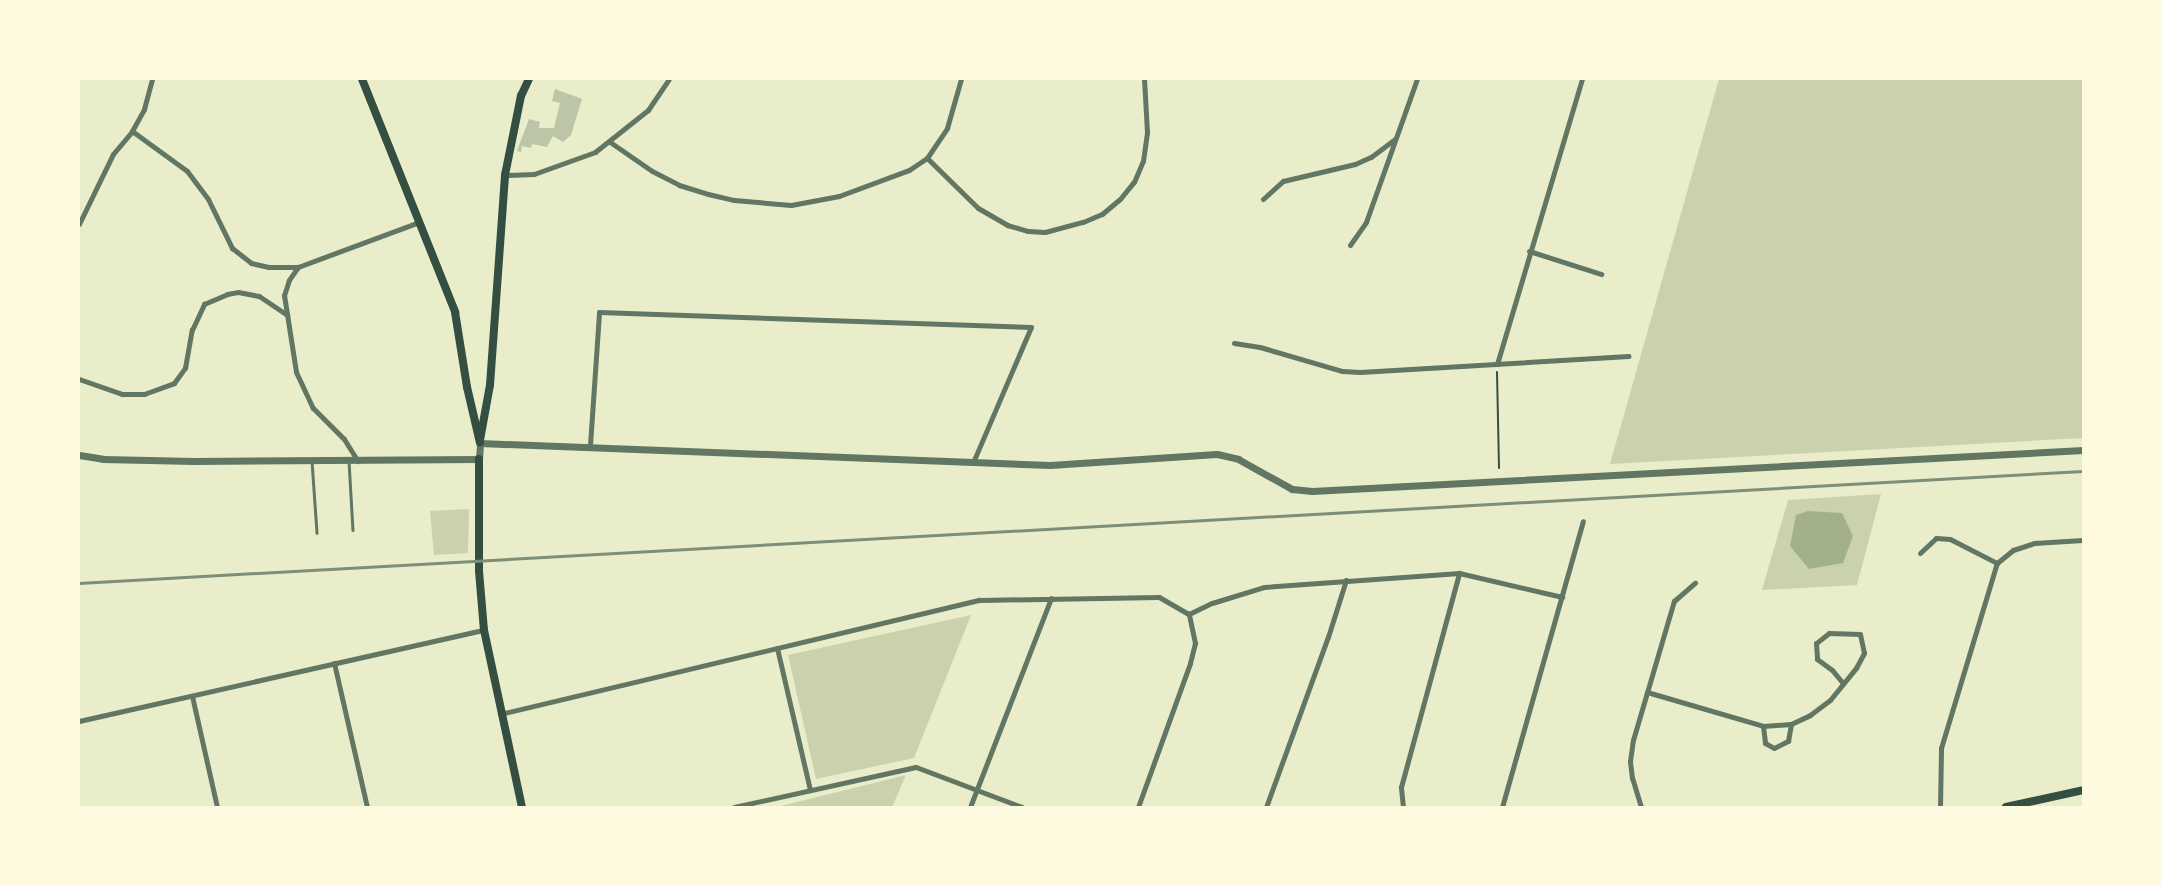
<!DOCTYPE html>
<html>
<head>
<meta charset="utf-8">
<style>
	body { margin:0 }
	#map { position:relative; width:2162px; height:886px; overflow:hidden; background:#e9edc9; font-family:Barlow,sans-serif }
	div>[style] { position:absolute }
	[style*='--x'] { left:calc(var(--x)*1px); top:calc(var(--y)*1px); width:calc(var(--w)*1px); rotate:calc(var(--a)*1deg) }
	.green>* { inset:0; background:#cad2ad }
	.water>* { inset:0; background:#a3b18a }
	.building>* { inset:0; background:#bcc5a7 }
	.path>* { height:2px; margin:-1px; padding:0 1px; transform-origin:1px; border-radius:1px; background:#344e41 }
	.service>* { height:2.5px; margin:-1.25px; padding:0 1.25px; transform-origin:1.25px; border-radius:1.25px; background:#617663 }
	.minor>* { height:5px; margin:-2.5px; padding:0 2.5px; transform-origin:2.5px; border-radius:2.5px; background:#617663 }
	.tertiary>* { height:7px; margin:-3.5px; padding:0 3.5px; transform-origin:3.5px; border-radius:3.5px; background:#617663 }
	.secondary>* { height:8px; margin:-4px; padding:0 4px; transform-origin:4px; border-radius:4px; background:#344e41 }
	.rail>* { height:2.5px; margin:-1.25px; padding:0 1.25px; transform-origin:1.25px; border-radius:1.25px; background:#7c8e77 }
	span { translate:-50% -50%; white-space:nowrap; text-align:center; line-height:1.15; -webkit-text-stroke:7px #fefae0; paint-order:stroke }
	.frame { position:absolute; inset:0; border:80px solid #fefae0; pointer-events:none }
</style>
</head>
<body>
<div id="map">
	<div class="green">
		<i style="clip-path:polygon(1719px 79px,2083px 79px,2083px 438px,1610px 464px)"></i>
		<i style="clip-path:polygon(1881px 494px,1857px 585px,1762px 590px,1788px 500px)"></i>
		<i style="clip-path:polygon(469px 509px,468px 553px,434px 555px,430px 511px)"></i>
		<i style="clip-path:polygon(971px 615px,914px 758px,816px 779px,788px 655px)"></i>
		<i style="clip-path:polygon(906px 775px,892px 807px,777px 807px)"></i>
	</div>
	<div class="water">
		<i style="clip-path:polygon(1808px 511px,1842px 513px,1853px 536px,1843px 563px,1809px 569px,1790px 546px,1796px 515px)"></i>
	</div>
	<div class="building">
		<i style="clip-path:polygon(555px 89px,582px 99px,571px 135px,563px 142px,553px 136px,547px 147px,532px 144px,531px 148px,522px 146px,521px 152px,517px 151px,529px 119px,540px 122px,539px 128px,554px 128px,560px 103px,552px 101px)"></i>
	</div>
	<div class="path">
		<i style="--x:1497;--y:372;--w:96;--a:88.8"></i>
	</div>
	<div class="service">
		<i style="--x:312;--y:461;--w:72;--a:86"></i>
		<i style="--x:349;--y:461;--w:69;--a:86.7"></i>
	</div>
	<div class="minor">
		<i style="--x:132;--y:131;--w:68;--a:36"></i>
		<i style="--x:187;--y:171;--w:35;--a:53"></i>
		<i style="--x:208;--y:199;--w:55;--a:63.9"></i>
		<i style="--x:232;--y:248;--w:24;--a:38"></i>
		<i style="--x:251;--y:263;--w:18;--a:13"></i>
		<i style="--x:269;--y:267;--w:29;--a:0"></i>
		<i style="--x:298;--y:267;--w:129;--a:-20.4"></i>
		<i style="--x:610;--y:142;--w:51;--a:34.6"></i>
		<i style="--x:652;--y:171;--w:30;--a:27"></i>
		<i style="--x:679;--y:185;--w:30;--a:17"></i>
		<i style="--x:708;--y:194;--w:27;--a:13"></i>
		<i style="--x:734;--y:200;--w:57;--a:5"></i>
		<i style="--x:791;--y:205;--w:49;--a:-10.6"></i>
		<i style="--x:839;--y:196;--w:75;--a:-20.4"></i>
		<i style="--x:909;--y:170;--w:22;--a:-34"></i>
		<i style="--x:927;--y:158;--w:36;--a:-56"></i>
		<i style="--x:947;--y:128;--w:51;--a:-74.1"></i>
		<i style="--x:927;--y:158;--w:71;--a:44.4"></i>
		<i style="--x:978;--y:208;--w:34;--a:30"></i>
		<i style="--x:1007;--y:225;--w:22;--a:16"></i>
		<i style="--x:1028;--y:231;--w:17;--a:3"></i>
		<i style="--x:1045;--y:232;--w:39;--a:-15"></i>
		<i style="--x:1083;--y:222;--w:21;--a:-23"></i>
		<i style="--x:1102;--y:214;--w:23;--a:-40"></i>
		<i style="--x:1120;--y:199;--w:22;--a:-51"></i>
		<i style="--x:1134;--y:182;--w:23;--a:-67"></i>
		<i style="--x:1143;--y:161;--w:29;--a:-82"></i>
		<i style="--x:1147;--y:132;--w:53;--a:-93.2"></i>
		<i style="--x:505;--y:175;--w:29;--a:-2"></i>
		<i style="--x:534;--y:174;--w:65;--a:-19.8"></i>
		<i style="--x:595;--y:152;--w:68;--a:-38.4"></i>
		<i style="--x:648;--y:110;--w:37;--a:-56"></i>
		<i style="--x:1263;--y:199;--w:27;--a:-42"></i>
		<i style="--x:1283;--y:181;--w:74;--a:-13.3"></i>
		<i style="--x:1355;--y:164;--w:17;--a:-24"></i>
		<i style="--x:1371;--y:157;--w:30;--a:-37"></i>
		<i style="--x:79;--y:224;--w:78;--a:-64.1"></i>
		<i style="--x:113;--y:154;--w:30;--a:-50"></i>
		<i style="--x:132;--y:131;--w:25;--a:-61"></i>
		<i style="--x:144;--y:109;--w:31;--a:-75"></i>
		<i style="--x:1350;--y:245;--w:28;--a:-55"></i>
		<i style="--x:1366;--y:222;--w:152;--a:-70.4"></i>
		<i style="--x:1529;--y:251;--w:76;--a:17.7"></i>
		<i style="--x:298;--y:267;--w:16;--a:125"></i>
		<i style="--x:289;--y:280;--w:16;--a:108"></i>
		<i style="--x:284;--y:295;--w:78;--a:81.1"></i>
		<i style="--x:296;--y:372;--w:40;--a:65"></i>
		<i style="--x:313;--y:408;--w:44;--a:45"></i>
		<i style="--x:344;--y:439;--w:26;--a:58"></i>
		<i style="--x:1234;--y:343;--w:26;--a:9"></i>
		<i style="--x:1260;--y:347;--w:85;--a:16.3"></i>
		<i style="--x:1342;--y:371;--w:18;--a:3"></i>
		<i style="--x:1360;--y:372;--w:269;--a:-3.4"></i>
		<i style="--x:1497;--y:364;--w:297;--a:-73.4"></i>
		<i style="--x:79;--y:379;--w:46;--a:19.2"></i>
		<i style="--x:122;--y:394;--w:22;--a:0"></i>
		<i style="--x:144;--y:394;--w:32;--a:-20"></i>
		<i style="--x:174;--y:383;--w:19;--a:-54"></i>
		<i style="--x:185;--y:368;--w:39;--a:-80"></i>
		<i style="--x:192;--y:330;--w:29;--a:-65"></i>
		<i style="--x:204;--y:304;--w:25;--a:-23"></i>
		<i style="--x:227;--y:294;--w:11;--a:-10"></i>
		<i style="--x:238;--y:292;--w:21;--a:11"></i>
		<i style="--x:259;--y:296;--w:34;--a:34"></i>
		<i style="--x:590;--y:445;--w:133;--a:-86.1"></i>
		<i style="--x:599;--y:312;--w:432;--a:2"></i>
		<i style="--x:1031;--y:327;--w:147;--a:113.2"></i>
		<i style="--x:1920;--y:553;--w:22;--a:-43"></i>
		<i style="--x:1936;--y:538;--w:14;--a:4"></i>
		<i style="--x:1950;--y:539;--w:53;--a:27.1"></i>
		<i style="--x:1997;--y:563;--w:21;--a:-39"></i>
		<i style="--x:2013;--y:550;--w:22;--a:-18"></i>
		<i style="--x:2034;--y:543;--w:49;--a:-3.5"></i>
		<i style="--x:1189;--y:614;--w:25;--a:-26"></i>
		<i style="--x:1212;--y:603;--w:54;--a:-17.1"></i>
		<i style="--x:1264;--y:587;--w:196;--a:-4.1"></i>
		<i style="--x:1459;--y:573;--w:106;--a:13.1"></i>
		<i style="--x:777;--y:648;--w:146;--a:76.9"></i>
		<i style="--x:334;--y:663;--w:148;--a:77.1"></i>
		<i style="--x:1647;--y:692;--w:121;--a:16.3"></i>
		<i style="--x:1763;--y:726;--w:28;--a:-4"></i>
		<i style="--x:1791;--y:724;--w:21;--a:-25"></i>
		<i style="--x:1810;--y:715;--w:25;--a:-37"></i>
		<i style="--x:1830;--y:700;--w:41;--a:-50.9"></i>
		<i style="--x:1856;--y:668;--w:17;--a:-62"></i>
		<i style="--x:1864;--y:653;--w:19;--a:-102"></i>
		<i style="--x:1860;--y:634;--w:31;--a:-178"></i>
		<i style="--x:1829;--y:633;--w:16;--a:142"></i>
		<i style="--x:1816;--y:643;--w:16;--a:86"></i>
		<i style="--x:1817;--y:659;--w:19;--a:36"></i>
		<i style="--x:1832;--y:670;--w:17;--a:50"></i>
		<i style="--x:192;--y:696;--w:114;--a:77.3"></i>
		<i style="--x:500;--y:714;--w:493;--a:-13.4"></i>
		<i style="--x:980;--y:600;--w:179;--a:-1"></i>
		<i style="--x:1159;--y:597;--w:34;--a:30"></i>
		<i style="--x:79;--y:721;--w:415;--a:-12.7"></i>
		<i style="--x:1763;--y:726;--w:17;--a:83"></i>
		<i style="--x:1765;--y:743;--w:10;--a:29"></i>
		<i style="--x:1774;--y:748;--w:16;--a:-27"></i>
		<i style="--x:1788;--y:741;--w:17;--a:-80"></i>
		<i style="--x:734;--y:807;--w:186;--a:-12.4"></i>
		<i style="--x:916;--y:767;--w:113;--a:20.7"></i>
		<i style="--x:970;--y:807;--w:224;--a:-68.8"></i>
		<i style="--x:1138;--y:807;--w:153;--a:-70.1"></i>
		<i style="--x:1190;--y:663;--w:21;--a:-76"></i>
		<i style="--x:1195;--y:643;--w:30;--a:-102"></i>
		<i style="--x:1266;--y:807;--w:181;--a:-70"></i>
		<i style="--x:1328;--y:637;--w:60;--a:-72.5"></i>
		<i style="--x:1403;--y:807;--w:20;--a:-96"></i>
		<i style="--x:1401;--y:787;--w:222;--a:-74.8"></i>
		<i style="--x:1502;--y:807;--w:297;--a:-74.2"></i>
		<i style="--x:1641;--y:807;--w:30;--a:-107"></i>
		<i style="--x:1632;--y:778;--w:17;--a:-97"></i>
		<i style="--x:1630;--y:761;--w:21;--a:-82"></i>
		<i style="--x:1633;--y:740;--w:145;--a:-73.6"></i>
		<i style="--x:1674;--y:601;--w:28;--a:-41"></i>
		<i style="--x:1940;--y:807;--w:59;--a:-89"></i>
		<i style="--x:1941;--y:748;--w:193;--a:-73.2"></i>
	</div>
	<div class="tertiary">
		<i style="--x:79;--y:455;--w:24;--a:9"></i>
		<i style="--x:103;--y:459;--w:91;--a:1.3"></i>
		<i style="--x:194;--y:461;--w:285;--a:-0.4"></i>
		<i style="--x:479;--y:459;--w:16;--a:-86"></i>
		<i style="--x:480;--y:443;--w:570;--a:2.21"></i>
		<i style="--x:1050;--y:465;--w:167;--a:-3.8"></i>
		<i style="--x:1217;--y:454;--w:22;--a:13"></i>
		<i style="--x:1238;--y:459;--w:62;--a:29.1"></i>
		<i style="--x:1292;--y:489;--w:20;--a:6"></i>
		<i style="--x:1312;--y:491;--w:772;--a:-3.04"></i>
	</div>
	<div class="secondary">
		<i style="--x:362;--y:79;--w:251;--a:68.2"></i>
		<i style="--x:455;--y:312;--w:76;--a:80.9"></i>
		<i style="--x:467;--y:387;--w:57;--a:76.9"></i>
		<i style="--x:480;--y:440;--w:56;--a:-79.7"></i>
		<i style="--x:490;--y:385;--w:211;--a:-85.9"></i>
		<i style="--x:505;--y:175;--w:81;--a:-78.6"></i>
		<i style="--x:521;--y:96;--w:19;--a:-65"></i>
		<i style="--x:479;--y:459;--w:112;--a:90"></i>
		<i style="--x:479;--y:571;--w:59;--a:85.2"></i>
		<i style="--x:484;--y:630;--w:181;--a:77.9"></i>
		<i style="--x:2006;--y:807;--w:79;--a:-12.4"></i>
	</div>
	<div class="rail">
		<i style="--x:79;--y:583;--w:2007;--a:-3.2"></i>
	</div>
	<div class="frame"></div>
</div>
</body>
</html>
